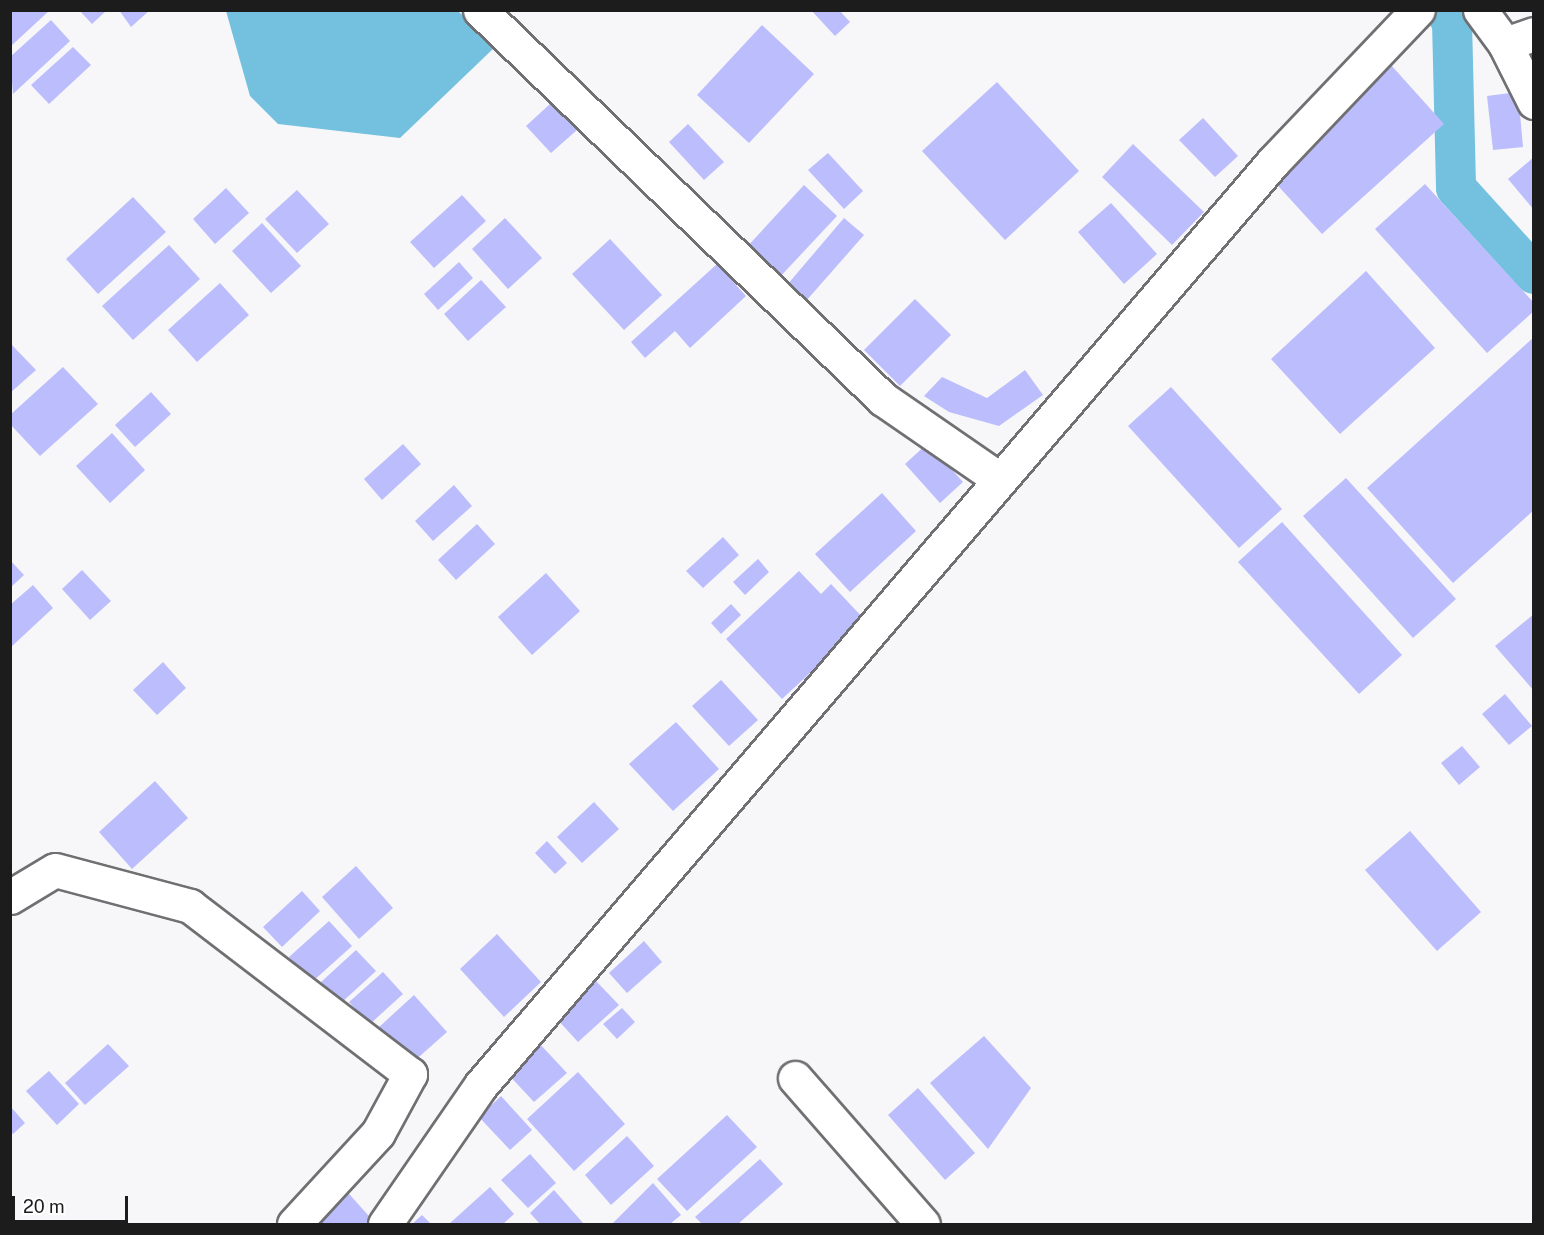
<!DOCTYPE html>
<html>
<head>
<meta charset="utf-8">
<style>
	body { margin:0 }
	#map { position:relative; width:1544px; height:1235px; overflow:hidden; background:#f7f7fa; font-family:"Public Sans",sans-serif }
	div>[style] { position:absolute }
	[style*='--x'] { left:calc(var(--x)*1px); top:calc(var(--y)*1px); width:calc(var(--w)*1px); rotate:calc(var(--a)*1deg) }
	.water>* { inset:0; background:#73c1df }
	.canal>* { height:40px; margin:-20px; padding:0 20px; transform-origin:20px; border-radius:20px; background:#73c1df }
	.building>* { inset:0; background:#bcbdfc }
	.roads { filter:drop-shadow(2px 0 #707073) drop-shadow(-2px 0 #707073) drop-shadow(0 2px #707073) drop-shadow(0 -2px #707073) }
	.minor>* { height:33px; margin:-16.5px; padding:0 16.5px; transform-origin:16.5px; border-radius:16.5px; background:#fff }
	span { translate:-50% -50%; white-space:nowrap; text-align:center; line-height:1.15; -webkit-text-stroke:4.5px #fff; paint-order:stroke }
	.frame { position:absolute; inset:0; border:12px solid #1c1c1d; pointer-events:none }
	.scale { position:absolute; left:12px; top:1196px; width:116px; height:27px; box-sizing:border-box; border:3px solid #1c1c1d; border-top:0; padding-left:8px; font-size:18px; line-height:21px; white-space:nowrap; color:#1c1c1d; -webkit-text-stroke:4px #fff; paint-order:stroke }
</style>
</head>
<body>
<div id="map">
	<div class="water">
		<i style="clip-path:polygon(226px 11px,458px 11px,495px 47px,400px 138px,278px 124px,250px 96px)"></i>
	</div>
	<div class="canal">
		<i style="--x:1444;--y:10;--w:14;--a:56"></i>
		<i style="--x:1452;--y:22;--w:166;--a:88.6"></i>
		<i style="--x:1456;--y:188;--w:116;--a:47.8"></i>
	</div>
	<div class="building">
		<i style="clip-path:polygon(10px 10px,50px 10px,10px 47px)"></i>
		<i style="clip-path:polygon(79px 10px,107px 10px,92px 24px)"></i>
		<i style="clip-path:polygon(119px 10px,150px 10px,131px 27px)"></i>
		<i style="clip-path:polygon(811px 10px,839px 10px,850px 22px,835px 36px)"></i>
		<i style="clip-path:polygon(51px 20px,70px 41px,13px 94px,10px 57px)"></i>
		<i style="clip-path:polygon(762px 25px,814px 74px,749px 143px,697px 95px)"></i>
		<i style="clip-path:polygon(73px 47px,91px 65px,49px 104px,31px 85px)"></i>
		<i style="clip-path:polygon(1391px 65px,1444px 124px,1322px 234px,1269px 176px)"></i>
		<i style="clip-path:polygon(997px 82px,1079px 171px,1005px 240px,922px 151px)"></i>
		<i style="clip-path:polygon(1518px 92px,1523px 147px,1493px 150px,1487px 96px)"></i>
		<i style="clip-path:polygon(551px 103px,577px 130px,551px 153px,526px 126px)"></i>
		<i style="clip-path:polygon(1203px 118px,1238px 156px,1215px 177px,1179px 140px)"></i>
		<i style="clip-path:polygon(688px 124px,724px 162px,704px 180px,669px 142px)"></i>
		<i style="clip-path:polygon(1133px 144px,1204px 212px,1172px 245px,1102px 177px)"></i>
		<i style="clip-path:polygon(828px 153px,863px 191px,844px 209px,808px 170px)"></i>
		<i style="clip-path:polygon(1534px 157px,1534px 210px,1508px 179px)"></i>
		<i style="clip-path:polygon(1425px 184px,1534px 303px,1534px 311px,1487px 353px,1375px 229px)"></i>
		<i style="clip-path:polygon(804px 185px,837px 216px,778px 279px,745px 249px)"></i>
		<i style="clip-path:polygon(226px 188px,249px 213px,215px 244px,193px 219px)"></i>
		<i style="clip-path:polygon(297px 190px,329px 224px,297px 253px,265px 219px)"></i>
		<i style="clip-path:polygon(462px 195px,486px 221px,434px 268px,410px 242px)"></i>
		<i style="clip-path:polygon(133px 197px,166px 232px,98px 294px,66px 259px)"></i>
		<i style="clip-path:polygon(1111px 203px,1157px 254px,1124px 284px,1078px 232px)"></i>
		<i style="clip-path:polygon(505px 218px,542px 258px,508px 289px,472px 249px)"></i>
		<i style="clip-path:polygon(844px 218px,864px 235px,806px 301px,787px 285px)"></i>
		<i style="clip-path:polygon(262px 223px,301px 266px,271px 293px,232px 251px)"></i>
		<i style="clip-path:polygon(610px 239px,662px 295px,624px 330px,572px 274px)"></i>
		<i style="clip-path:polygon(169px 245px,200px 279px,133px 340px,102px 306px)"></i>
		<i style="clip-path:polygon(459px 262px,473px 278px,438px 310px,424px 294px)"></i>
		<i style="clip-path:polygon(717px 264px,746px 296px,690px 348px,675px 331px,645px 358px,631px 342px)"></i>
		<i style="clip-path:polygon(1366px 271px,1435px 348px,1340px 434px,1271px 359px)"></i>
		<i style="clip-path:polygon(481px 280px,506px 307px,468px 341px,444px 314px)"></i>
		<i style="clip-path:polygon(220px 283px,249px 315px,197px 362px,168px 330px)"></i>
		<i style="clip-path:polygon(915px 299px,951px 335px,900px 386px,864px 350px)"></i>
		<i style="clip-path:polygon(1534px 337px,1534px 510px,1453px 583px,1367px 488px)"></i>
		<i style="clip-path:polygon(10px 343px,36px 370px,10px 393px)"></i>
		<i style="clip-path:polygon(63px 367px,98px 404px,40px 456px,10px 424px,10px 415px)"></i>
		<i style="clip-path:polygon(1025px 370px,1043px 395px,999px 426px,949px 412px,924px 396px,942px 377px,987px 398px)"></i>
		<i style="clip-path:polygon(1171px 387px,1282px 509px,1239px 548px,1128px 426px)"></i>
		<i style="clip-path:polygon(151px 392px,171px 414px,135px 447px,115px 425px)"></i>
		<i style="clip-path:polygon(112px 433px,145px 470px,110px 503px,76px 466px)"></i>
		<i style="clip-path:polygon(928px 443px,963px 482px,940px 503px,905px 464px)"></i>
		<i style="clip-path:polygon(403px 444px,421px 464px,382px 500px,364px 479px)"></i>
		<i style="clip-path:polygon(1346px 478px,1456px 599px,1413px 638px,1303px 516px)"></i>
		<i style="clip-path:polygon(454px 485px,472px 506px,433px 541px,415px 521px)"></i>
		<i style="clip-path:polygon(882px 493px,916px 531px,850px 592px,815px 554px)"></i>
		<i style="clip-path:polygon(1282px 522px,1402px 655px,1359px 694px,1238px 562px)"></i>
		<i style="clip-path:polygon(477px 524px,495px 544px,456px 580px,438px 560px)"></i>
		<i style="clip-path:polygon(723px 537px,739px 555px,703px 588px,686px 571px)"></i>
		<i style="clip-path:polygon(758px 559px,769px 572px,745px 595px,733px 582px)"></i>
		<i style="clip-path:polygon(10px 560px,24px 575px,10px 588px)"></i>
		<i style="clip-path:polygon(82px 570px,111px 601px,90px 620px,62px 589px)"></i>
		<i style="clip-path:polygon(799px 571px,821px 594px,831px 584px,866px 621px,782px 699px,726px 639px)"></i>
		<i style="clip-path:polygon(546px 573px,580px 611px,532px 655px,498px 617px)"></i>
		<i style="clip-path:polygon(33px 585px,53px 608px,10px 648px,10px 605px)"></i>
		<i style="clip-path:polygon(731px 604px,741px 615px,721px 634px,711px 623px)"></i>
		<i style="clip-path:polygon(1534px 614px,1534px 691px,1495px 646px)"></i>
		<i style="clip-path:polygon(163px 662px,186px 688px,157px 715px,133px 690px)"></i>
		<i style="clip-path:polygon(721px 680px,758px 720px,729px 746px,692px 706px)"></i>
		<i style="clip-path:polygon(1505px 694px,1532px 726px,1509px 745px,1482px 714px)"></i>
		<i style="clip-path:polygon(676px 722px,719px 769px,673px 811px,629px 764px)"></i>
		<i style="clip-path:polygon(1462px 746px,1480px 767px,1459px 785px,1441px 763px)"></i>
		<i style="clip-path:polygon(155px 781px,188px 818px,132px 869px,99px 832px)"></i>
		<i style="clip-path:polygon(594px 802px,619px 829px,582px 863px,557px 837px)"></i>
		<i style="clip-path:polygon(1410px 831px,1481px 912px,1437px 951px,1365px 870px)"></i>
		<i style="clip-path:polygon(547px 841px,567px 863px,555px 874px,535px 853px)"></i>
		<i style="clip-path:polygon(356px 866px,393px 908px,359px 939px,322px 897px)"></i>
		<i style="clip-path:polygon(302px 891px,320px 911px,282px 947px,263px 927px)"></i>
		<i style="clip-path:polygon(329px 921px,352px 946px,312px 982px,289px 957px)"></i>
		<i style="clip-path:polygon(497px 934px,541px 982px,504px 1017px,460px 969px)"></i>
		<i style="clip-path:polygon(644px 941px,662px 962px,627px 993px,609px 973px)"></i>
		<i style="clip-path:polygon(356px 950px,376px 971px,340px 1004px,321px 982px)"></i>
		<i style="clip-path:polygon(383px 972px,403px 994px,370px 1024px,349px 1002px)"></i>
		<i style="clip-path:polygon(596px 981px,619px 1005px,578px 1042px,556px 1018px)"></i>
		<i style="clip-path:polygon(414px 995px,447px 1032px,411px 1064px,378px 1028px)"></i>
		<i style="clip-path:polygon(622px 1008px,635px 1022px,617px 1039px,603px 1024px)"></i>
		<i style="clip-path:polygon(984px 1036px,1031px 1088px,988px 1149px,930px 1083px)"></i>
		<i style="clip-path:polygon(537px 1041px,567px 1073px,534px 1102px,504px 1070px)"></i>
		<i style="clip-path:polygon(108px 1044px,129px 1066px,85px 1105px,65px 1083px)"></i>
		<i style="clip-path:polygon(49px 1071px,79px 1104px,57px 1125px,26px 1091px)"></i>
		<i style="clip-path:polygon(578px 1072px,625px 1124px,574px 1171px,527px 1119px)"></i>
		<i style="clip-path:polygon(918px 1088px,975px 1153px,945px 1180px,888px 1115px)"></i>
		<i style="clip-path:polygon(501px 1096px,532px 1130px,510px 1150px,479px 1117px)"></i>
		<i style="clip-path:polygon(10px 1106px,25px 1123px,13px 1134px,10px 1131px)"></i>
		<i style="clip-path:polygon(727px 1115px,757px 1147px,687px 1211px,657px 1179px)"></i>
		<i style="clip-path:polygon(627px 1136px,654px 1166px,611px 1205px,585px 1175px)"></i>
		<i style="clip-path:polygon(530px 1154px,556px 1183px,528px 1208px,501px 1180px)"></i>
		<i style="clip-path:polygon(760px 1159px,783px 1184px,738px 1224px,702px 1224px,695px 1217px)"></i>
		<i style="clip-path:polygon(653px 1183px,681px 1215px,670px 1224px,612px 1224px)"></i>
		<i style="clip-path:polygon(342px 1186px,376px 1224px,300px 1224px)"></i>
		<i style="clip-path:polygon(490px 1187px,514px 1214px,503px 1224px,449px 1224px)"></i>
		<i style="clip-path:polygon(554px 1190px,583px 1223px,581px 1224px,540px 1224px,530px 1213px)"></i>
		<i style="clip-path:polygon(422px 1215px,431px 1224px,412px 1224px)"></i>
	</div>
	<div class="roads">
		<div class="minor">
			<i style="--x:480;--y:10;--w:560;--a:43.99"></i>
			<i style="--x:883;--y:399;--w:141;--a:34.6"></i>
			<i style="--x:1480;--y:10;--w:42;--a:53.7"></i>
			<i style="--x:1505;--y:44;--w:31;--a:-19"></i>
			<i style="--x:1505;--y:44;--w:65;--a:63.4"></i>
			<i style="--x:10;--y:897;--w:52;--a:-31"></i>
			<i style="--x:55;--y:870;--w:140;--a:14.9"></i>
			<i style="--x:190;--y:906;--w:277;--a:37.4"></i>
			<i style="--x:410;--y:1074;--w:67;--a:118.5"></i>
			<i style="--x:378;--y:1133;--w:124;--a:132.7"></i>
			<i style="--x:795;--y:1078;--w:194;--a:48.8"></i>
			<i style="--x:385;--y:1224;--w:169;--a:-55.4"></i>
			<i style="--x:481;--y:1085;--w:1216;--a:-49.37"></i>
			<i style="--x:1273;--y:162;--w:210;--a:-46.4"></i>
		</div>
	</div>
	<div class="frame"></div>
	<div class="scale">20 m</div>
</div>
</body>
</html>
